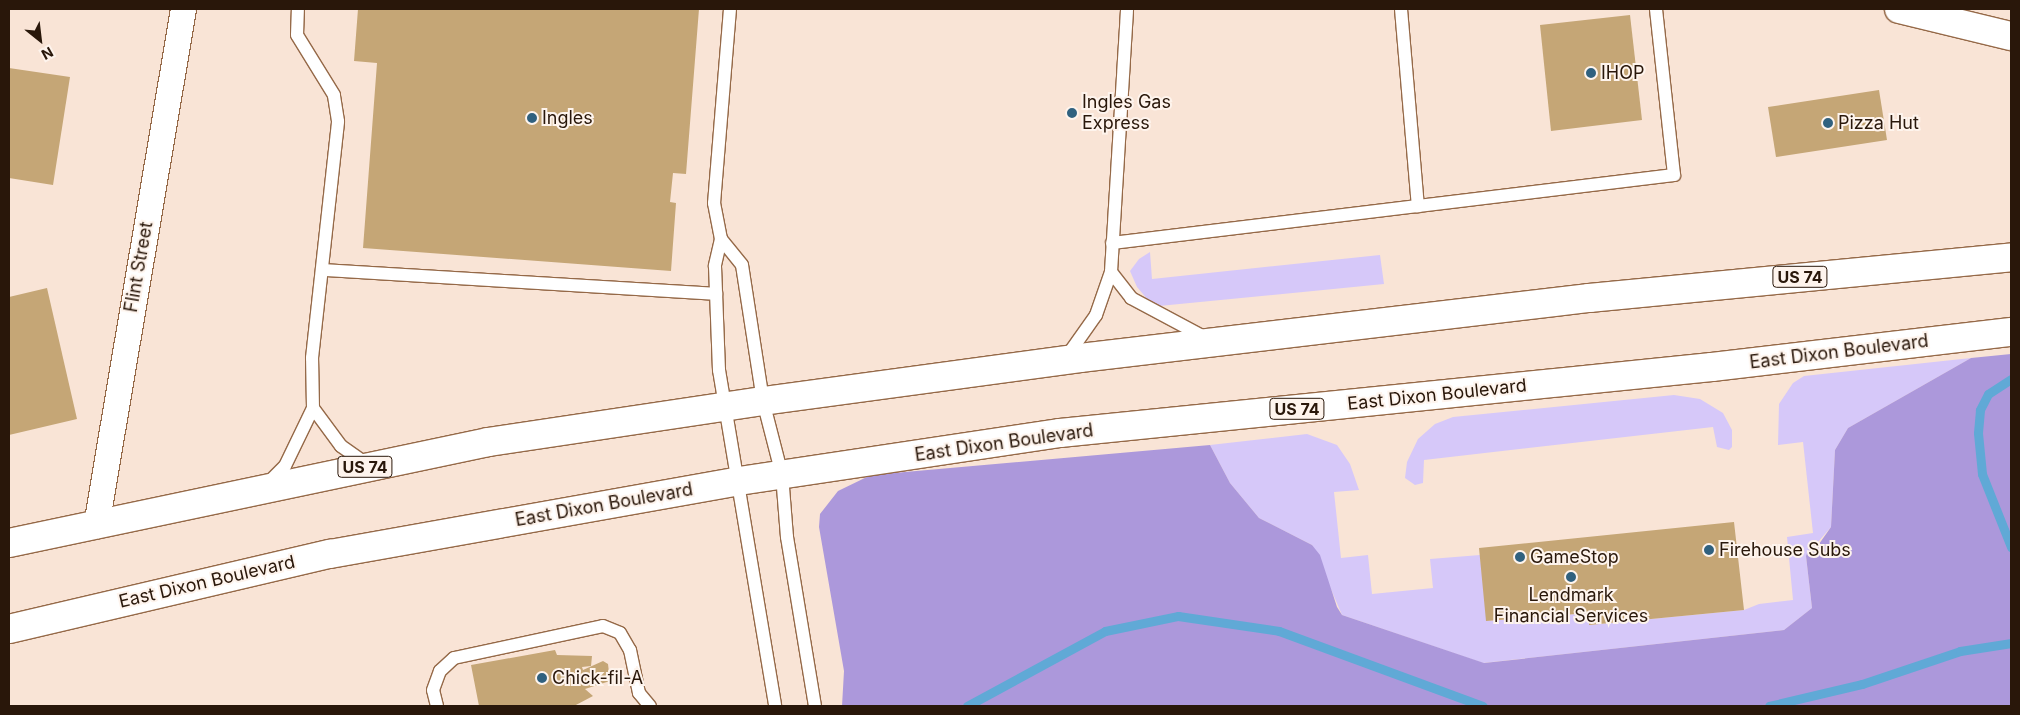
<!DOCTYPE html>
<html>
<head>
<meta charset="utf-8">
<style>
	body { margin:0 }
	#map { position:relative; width:2020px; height:715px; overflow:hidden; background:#f9e4d6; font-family:Inter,sans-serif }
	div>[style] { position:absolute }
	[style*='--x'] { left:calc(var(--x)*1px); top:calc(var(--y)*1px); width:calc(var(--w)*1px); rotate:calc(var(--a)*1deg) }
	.green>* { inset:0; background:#d6c8f9 }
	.forest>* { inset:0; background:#ac98db }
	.stream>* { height:9px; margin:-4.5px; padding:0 4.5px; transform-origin:4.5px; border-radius:4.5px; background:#60a9d6 }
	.building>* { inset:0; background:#c5a676 }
	.roads { filter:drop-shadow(1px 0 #956948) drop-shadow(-1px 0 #956948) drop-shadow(0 1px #956948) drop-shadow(0 -1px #956948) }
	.service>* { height:12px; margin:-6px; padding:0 6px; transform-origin:6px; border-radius:6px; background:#fff }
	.minor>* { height:25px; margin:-12.5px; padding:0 12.5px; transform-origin:12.5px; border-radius:12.5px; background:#fff }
	.secondary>* { height:28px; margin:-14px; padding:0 14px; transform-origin:14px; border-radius:14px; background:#fff }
	.trunk>* { height:28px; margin:-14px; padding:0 14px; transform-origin:14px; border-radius:14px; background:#fff }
	.dots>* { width:14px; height:14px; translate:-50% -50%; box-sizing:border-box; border:2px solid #fef4ed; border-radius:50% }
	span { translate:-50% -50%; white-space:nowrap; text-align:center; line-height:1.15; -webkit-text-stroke:4px #fef4ed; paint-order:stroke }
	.shield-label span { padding:1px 4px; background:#fef4ed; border:1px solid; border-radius:4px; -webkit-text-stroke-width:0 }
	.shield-label { font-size:16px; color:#29170a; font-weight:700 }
	.poi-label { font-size:18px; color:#29170a }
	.left { translate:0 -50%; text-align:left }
	.street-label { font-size:18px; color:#29170a }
	.frame { position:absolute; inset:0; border:10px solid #29170a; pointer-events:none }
	.north { position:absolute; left:15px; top:15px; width:50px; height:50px; -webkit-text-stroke:4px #fef4ed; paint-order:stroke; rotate:151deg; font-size:14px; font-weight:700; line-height:20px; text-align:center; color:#29170a }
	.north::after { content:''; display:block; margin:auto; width:18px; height:22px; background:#29170a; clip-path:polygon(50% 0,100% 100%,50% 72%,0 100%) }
</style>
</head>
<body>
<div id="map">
	<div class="green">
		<i style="clip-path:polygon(1150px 252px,1152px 279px,1380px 255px,1384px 284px,1159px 306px,1148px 300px,1137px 287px,1130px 271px,1139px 259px)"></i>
		<i style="clip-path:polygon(1971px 358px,1848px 428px,1835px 450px,1831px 527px,1806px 556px,1812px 608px,1784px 630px,1483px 663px,1342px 615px,1312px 545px,1259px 518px,1230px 483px,1210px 445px,1307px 434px,1337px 445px,1350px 464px,1359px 490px,1334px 492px,1341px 558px,1368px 555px,1372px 594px,1433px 588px,1430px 559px,1480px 555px,1487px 621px,1589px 613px,1589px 625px,1744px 610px,1759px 604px,1793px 600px,1787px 537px,1813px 533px,1803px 442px,1778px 445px,1779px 404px,1793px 383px,1804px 376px)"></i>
		<i style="clip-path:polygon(1674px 395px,1700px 399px,1723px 413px,1732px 430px,1732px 447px,1729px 450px,1717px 447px,1713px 427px,1424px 460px,1423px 483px,1415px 485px,1405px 478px,1407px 462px,1418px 439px,1435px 424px,1453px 417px)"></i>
	</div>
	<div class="forest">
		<i style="clip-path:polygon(2011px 354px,2011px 706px,842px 706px,844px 671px,819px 527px,820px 514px,838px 491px,871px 475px,1210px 445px,1230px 483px,1259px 518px,1312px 545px,1320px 555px,1337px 607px,1342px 615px,1484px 663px,1784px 630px,1812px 608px,1806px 556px,1810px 546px,1819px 544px,1831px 527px,1835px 450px,1848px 428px,1971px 358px)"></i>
	</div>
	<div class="stream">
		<i style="--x:2011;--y:379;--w:27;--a:147"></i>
		<i style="--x:1988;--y:394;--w:18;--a:117"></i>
		<i style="--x:1980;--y:410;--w:23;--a:95"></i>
		<i style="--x:1978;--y:433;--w:41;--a:84.4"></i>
		<i style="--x:1982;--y:474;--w:79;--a:68.3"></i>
		<i style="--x:967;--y:706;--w:157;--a:-28.5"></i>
		<i style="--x:1105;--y:631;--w:75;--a:-11.6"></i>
		<i style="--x:1178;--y:616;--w:102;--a:8.4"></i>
		<i style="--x:1279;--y:631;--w:217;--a:20.2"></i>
		<i style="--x:1769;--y:706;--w:96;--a:-13.3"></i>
		<i style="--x:1862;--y:684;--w:103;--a:-18.6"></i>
		<i style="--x:1960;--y:651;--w:52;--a:-8.9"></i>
	</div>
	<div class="building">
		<i style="clip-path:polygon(358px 9px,699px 9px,686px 174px,673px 173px,670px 202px,676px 203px,671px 271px,363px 248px,377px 63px,354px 61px)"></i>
		<i style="clip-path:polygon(1630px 15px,1642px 120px,1551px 131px,1540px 25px)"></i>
		<i style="clip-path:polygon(9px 68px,70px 77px,53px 185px,9px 178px)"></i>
		<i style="clip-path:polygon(1879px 90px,1887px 140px,1776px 157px,1768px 107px)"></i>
		<i style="clip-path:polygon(47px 288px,77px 419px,9px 435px,9px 297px)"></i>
		<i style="clip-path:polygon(1734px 522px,1744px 610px,1589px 625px,1589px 613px,1486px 621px,1479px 548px)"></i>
		<i style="clip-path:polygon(555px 650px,557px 655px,592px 656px,591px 666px,582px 667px,583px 670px,603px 661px,608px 664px,610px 681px,585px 689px,593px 696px,574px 706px,479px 706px,471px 665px)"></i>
	</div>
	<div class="roads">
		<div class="service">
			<i style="--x:730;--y:9;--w:195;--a:94.7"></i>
			<i style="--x:714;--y:203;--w:37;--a:79"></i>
			<i style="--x:721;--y:239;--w:28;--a:103"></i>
			<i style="--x:715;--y:266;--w:104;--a:87.8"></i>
			<i style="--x:719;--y:370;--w:341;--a:80.5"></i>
			<i style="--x:1401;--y:9;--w:198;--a:85.1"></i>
			<i style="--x:1418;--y:206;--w:258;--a:-6.9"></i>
			<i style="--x:1674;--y:175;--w:167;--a:-96.2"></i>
			<i style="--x:721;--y:239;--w:33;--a:51"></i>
			<i style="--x:742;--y:265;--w:138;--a:81.2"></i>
			<i style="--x:763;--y:401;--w:76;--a:75.6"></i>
			<i style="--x:782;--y:475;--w:62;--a:85.4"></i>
			<i style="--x:787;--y:537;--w:171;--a:80.6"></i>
			<i style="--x:1112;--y:243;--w:308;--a:-6.9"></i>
			<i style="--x:324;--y:270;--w:393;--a:3.5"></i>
			<i style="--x:1111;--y:272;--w:33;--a:52"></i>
			<i style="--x:1131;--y:298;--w:85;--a:28.1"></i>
			<i style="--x:1065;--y:359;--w:54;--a:-54.8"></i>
			<i style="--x:1096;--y:315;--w:46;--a:-70.8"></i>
			<i style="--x:1111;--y:272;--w:263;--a:-86.5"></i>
			<i style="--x:313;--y:408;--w:47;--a:53.6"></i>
			<i style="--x:341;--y:446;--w:32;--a:35"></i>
			<i style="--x:267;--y:484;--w:25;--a:-45"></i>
			<i style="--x:285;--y:466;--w:64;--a:-64.2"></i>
			<i style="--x:313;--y:408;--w:50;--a:-91.1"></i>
			<i style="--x:312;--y:358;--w:238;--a:-83.7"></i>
			<i style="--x:338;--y:121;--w:26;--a:-99"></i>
			<i style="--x:334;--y:95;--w:70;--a:-121.7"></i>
			<i style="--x:297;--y:35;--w:26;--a:-88"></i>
			<i style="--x:437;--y:706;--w:16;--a:-104"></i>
			<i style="--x:433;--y:690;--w:20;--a:-70"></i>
			<i style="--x:440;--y:671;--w:19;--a:-43"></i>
			<i style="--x:454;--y:658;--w:152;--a:-12.1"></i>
			<i style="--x:603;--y:626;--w:18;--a:22"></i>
			<i style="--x:620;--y:633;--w:20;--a:60"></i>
			<i style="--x:630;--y:650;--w:44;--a:78.2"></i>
			<i style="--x:639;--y:693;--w:17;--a:50"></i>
		</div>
		<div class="minor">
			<i style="--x:96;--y:525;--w:523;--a:-80.43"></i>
		</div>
		<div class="secondary">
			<i style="--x:1899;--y:9;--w:115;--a:13.6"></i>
		</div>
		<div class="trunk">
			<i style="--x:9;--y:543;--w:490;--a:-11.9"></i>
			<i style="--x:488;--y:442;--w:278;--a:-8.5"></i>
			<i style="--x:763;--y:401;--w:320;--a:-7.7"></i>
			<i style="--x:1080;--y:358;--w:513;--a:-6.72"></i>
			<i style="--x:1589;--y:298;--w:424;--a:-5.5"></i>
			<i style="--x:9;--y:629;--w:330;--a:-13.2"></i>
			<i style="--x:330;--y:554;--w:415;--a:-10.1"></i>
			<i style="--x:739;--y:481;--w:325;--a:-8.5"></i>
			<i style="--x:1060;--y:433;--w:655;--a:-5.78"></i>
			<i style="--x:1712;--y:367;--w:301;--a:-6.7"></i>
		</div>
	</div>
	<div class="dots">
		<i style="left:1591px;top:73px;background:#30617f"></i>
		<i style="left:1072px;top:113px;background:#30617f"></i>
		<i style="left:532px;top:118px;background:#30617f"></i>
		<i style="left:1828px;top:123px;background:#30617f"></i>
		<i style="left:1709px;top:550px;background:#30617f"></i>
		<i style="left:1520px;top:557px;background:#30617f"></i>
		<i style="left:1571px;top:577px;background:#30617f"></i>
		<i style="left:542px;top:678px;background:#30617f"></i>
	</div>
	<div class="shield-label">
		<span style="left:1800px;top:277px">US 74</span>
		<span style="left:1297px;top:409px">US 74</span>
		<span style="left:365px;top:467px">US 74</span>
	</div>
	<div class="poi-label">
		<span class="left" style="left:1601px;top:73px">IHOP</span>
		<span class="left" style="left:1082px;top:113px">Ingles Gas<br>Express</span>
		<span class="left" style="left:542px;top:118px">Ingles</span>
		<span class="left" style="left:1838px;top:123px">Pizza Hut</span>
		<span class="left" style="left:1719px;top:550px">Firehouse Subs</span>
		<span class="left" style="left:1530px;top:557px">GameStop</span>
		<span style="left:1571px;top:606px">Lendmark<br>Financial Services</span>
		<span class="left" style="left:552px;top:678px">Chick-fil-A</span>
	</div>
	<div class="street-label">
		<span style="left:139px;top:267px;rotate:-80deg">Flint Street</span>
		<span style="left:1839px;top:352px;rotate:-7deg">East Dixon Boulevard</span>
		<span style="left:1437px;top:395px;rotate:-6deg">East Dixon Boulevard</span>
		<span style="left:1004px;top:443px;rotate:-8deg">East Dixon Boulevard</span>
		<span style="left:604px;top:505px;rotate:-10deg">East Dixon Boulevard</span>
		<span style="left:207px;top:582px;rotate:-13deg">East Dixon Boulevard</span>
	</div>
	<div class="frame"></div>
	<div class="north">N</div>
</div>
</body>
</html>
